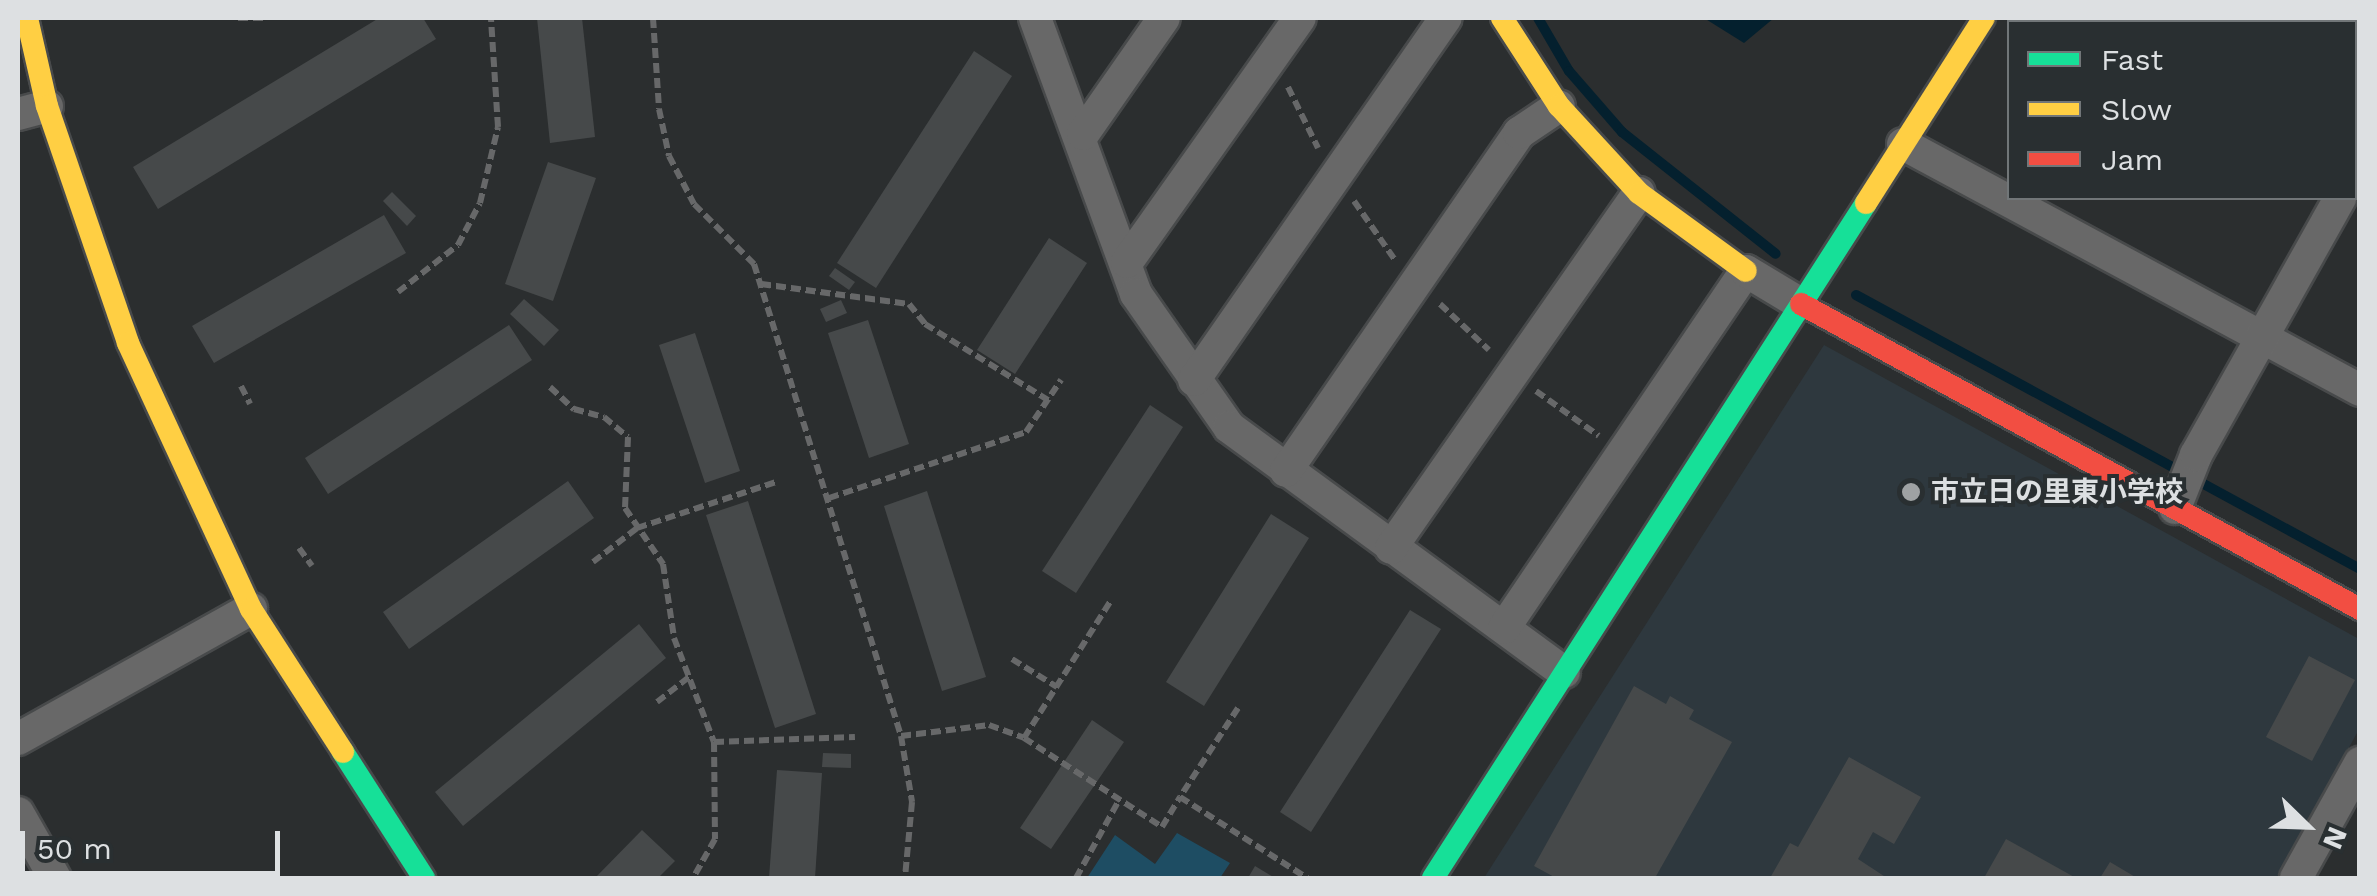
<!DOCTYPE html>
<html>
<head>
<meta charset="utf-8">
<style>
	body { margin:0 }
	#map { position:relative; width:2377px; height:896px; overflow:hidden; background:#2b2e2f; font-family:"Work Sans","Noto Sans JP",sans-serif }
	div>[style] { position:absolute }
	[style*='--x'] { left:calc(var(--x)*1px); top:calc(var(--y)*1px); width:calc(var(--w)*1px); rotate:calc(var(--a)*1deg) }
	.built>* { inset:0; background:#2e383e }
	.green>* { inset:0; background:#1e4d63 }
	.water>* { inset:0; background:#04202e }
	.stream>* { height:10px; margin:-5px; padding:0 5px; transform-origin:5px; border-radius:5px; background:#04202e }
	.building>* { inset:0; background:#46494a }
	.path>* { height:6px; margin-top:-3px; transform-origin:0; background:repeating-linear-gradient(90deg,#676869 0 10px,transparent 0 15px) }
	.roads { filter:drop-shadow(2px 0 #484a4b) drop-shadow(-2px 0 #484a4b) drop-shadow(0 2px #484a4b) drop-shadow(0 -2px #484a4b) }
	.street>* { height:32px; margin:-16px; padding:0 16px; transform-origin:16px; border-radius:16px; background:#686868 }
	.fast>* { height:22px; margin:-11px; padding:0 11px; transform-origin:11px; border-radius:11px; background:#16e098 }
	.slow>* { height:22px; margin:-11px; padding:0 11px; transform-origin:11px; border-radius:11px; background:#ffcf43 }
	.jam>* { height:22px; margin:-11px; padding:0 11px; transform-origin:11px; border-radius:11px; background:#f24e42 }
	.dots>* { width:28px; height:28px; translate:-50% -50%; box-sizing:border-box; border:5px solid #292f31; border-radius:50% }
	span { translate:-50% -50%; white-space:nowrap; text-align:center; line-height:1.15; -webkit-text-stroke:8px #292f31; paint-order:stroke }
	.poi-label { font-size:28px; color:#dde0e2; font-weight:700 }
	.left { translate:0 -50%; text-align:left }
	.frame { position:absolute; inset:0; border:20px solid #dde0e2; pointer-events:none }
	.legend { position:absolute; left:2007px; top:20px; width:350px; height:180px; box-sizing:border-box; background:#292f31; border:2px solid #717678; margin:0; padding:12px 18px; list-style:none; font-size:30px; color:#dde0e2 }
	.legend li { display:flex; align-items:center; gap:20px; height:50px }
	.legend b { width:50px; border:2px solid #717678 }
	.north { position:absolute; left:2257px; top:776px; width:100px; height:100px; -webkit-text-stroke:8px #292f31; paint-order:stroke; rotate:113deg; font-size:28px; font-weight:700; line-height:40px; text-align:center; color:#dde0e2 }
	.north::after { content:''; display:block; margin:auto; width:35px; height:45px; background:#dde0e2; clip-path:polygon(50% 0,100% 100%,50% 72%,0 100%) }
	.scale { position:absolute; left:20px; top:831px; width:260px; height:45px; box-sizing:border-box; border:5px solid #dde0e2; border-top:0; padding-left:12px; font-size:30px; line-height:35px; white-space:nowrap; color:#dde0e2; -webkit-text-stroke:8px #292f31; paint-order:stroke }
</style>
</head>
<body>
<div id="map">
	<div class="built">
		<i style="clip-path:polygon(1824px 345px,2359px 639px,2359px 729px,2279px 878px,1484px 878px)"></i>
	</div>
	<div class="green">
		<i style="clip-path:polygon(1177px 833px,1230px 863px,1220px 878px,1087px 878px,1115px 835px,1155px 864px)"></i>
	</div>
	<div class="water">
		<i style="clip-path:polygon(1704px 18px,1774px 18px,1744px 43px)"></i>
	</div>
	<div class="stream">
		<i style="--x:1538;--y:18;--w:61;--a:59.7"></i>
		<i style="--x:1569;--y:71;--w:81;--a:49"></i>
		<i style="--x:1622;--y:132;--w:196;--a:38.4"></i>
		<i style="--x:1856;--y:295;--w:574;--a:28.53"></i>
	</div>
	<div class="building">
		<i style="clip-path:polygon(379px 18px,423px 18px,436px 39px,158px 209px,133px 167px)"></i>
		<i style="clip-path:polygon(537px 18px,582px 18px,595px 137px,550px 143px)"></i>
		<i style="clip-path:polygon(974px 51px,1012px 76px,876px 288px,837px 263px)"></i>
		<i style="clip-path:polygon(548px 162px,596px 178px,553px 301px,505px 284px)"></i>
		<i style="clip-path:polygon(392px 192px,416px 216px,407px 226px,383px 201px)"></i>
		<i style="clip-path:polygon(384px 215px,406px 253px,214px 363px,192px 326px)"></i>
		<i style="clip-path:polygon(1049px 238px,1087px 263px,1015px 374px,977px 350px)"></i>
		<i style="clip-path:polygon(835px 268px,855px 282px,849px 290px,829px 276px)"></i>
		<i style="clip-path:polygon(524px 299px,559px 330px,544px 346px,510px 314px)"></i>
		<i style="clip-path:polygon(841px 300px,847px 313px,826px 322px,820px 309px)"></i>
		<i style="clip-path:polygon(868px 320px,909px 444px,869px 458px,828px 333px)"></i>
		<i style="clip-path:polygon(509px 325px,532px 360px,328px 494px,305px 458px)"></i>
		<i style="clip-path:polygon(695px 333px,740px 471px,705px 483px,659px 345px)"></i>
		<i style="clip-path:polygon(1150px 405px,1183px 427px,1076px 593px,1042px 571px)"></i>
		<i style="clip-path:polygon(568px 481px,594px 518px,409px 649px,383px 612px)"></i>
		<i style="clip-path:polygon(927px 491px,986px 677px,942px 691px,884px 506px)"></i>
		<i style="clip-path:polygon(748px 501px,816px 714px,775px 728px,706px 515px)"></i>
		<i style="clip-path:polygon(1271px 514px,1309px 538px,1204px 706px,1166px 682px)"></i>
		<i style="clip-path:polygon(1410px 610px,1441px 629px,1311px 832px,1280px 812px)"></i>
		<i style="clip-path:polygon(639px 624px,666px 658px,463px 826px,435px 792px)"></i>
		<i style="clip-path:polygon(2309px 656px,2355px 680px,2312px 761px,2266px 737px)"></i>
		<i style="clip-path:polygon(1634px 686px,1666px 704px,1670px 696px,1694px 710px,1689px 719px,1732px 742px,1655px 878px,1556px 878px,1534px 866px)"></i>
		<i style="clip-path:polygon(1092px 720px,1124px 742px,1051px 849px,1020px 828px)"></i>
		<i style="clip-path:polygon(823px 753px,851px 754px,851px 768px,822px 767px)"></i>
		<i style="clip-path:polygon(1849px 757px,1921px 797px,1894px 844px,1873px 832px,1858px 859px,1887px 878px,1770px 878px,1790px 843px,1798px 847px)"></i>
		<i style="clip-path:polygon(777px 770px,822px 773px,815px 878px,769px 878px)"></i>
		<i style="clip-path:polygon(642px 830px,675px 861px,658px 878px,595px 878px)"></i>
		<i style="clip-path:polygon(2006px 839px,2076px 878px,1984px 878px)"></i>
		<i style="clip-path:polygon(2110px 862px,2137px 878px,2100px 878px)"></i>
		<i style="clip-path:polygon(1255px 866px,1275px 878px,1248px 878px)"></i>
	</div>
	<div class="path">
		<i style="--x:238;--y:18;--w:29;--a:0"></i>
		<i style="--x:653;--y:18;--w:91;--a:86.2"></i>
		<i style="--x:659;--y:109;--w:48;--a:78"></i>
		<i style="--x:669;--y:156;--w:54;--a:62.5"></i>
		<i style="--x:694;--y:204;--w:85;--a:45"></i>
		<i style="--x:754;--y:264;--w:494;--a:72.7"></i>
		<i style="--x:901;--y:736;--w:67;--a:80.5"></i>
		<i style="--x:912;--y:802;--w:76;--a:95.3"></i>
		<i style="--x:1288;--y:87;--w:68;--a:63.8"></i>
		<i style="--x:1354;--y:201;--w:72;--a:55.2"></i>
		<i style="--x:761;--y:284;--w:149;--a:7.7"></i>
		<i style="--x:909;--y:304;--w:26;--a:51"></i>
		<i style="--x:925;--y:324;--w:145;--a:31.7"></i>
		<i style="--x:398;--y:292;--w:76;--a:-38.1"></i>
		<i style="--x:458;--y:245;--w:47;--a:-62.4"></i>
		<i style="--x:480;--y:203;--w:78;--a:-76.7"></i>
		<i style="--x:498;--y:127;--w:109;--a:-93.7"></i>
		<i style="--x:1440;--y:304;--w:67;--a:43.2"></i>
		<i style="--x:241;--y:386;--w:20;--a:63"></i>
		<i style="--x:550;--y:387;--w:33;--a:43"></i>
		<i style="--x:574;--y:409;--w:31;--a:15"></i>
		<i style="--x:604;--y:417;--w:31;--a:40"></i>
		<i style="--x:628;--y:437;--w:71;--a:92.4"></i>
		<i style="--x:625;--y:508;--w:68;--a:55.8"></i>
		<i style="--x:663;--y:564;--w:75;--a:81.5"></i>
		<i style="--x:674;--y:638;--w:111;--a:69"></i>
		<i style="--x:714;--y:742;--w:97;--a:89.4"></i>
		<i style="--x:715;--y:839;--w:45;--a:119.4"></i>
		<i style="--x:1536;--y:391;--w:77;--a:35.5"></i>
		<i style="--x:829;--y:498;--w:208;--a:-18.5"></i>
		<i style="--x:1026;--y:432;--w:63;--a:-56.1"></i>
		<i style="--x:299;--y:548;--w:22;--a:54"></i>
		<i style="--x:593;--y:562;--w:56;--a:-37.7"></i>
		<i style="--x:637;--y:528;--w:146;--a:-18.3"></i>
		<i style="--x:1012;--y:659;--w:53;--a:31.9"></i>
		<i style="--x:657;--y:702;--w:41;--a:-38"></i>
		<i style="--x:1238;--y:708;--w:106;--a:123.1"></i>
		<i style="--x:1180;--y:797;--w:151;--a:32.5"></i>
		<i style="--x:901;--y:736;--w:89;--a:-7.1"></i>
		<i style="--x:989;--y:725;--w:37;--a:20"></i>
		<i style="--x:1024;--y:738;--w:164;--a:32.8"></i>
		<i style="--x:1162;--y:827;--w:35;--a:-59"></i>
		<i style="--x:1024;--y:738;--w:161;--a:-57.7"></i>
		<i style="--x:714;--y:742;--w:141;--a:-2"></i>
		<i style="--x:1076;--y:878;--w:89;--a:-61.1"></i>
	</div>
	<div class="roads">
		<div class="street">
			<i style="--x:1035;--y:18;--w:294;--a:69.9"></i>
			<i style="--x:1136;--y:294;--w:162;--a:55"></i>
			<i style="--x:1229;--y:427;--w:415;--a:36.2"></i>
			<i style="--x:18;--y:114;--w:30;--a:-15"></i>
			<i style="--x:1083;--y:134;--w:141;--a:-55.1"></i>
			<i style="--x:1903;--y:144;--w:519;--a:28.29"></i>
			<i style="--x:2354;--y:171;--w:11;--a:-56"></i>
			<i style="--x:1127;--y:262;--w:299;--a:-54.7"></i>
			<i style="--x:1194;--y:380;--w:441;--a:-55.2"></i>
			<i style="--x:1286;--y:471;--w:411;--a:-55.4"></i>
			<i style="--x:1519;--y:133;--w:48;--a:-34"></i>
			<i style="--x:2175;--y:508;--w:57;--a:-68.4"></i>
			<i style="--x:2196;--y:455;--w:295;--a:-60.7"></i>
			<i style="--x:1391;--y:548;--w:433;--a:-55.1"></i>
			<i style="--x:1504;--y:628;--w:431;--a:-55.9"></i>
			<i style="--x:1746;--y:271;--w:64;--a:31"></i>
			<i style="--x:18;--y:739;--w:267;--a:-29.2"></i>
			<i style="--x:18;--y:813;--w:75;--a:60.4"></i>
			<i style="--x:2296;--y:878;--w:132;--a:-60.9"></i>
		</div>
		<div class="fast">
			<i style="--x:343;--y:752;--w:150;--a:57.3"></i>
			<i style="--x:1433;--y:878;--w:802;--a:-57.32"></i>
		</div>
		<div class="slow">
			<i style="--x:27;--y:18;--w:90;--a:77.2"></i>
			<i style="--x:47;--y:106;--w:250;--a:71.1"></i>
			<i style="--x:128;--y:343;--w:293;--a:65.2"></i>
			<i style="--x:251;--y:609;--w:170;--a:57.2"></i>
			<i style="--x:1502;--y:18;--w:105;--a:57.1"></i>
			<i style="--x:1559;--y:106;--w:118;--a:47.4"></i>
			<i style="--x:1639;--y:193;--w:132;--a:36.1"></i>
			<i style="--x:1866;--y:203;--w:219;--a:-57.5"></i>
		</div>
		<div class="jam">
			<i style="--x:1801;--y:304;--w:637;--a:28.62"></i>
		</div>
	</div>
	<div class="dots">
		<i style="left:1911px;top:492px;background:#9fa2a3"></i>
	</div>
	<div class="poi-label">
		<span class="left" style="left:1931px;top:492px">市立日の里東小学校</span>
	</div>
	<div class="frame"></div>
	<ul class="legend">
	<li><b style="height:12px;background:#16e098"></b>Fast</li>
	<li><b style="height:12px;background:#ffcf43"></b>Slow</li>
	<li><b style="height:12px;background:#f24e42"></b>Jam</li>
	</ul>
	<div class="north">N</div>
	<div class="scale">50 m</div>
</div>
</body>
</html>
